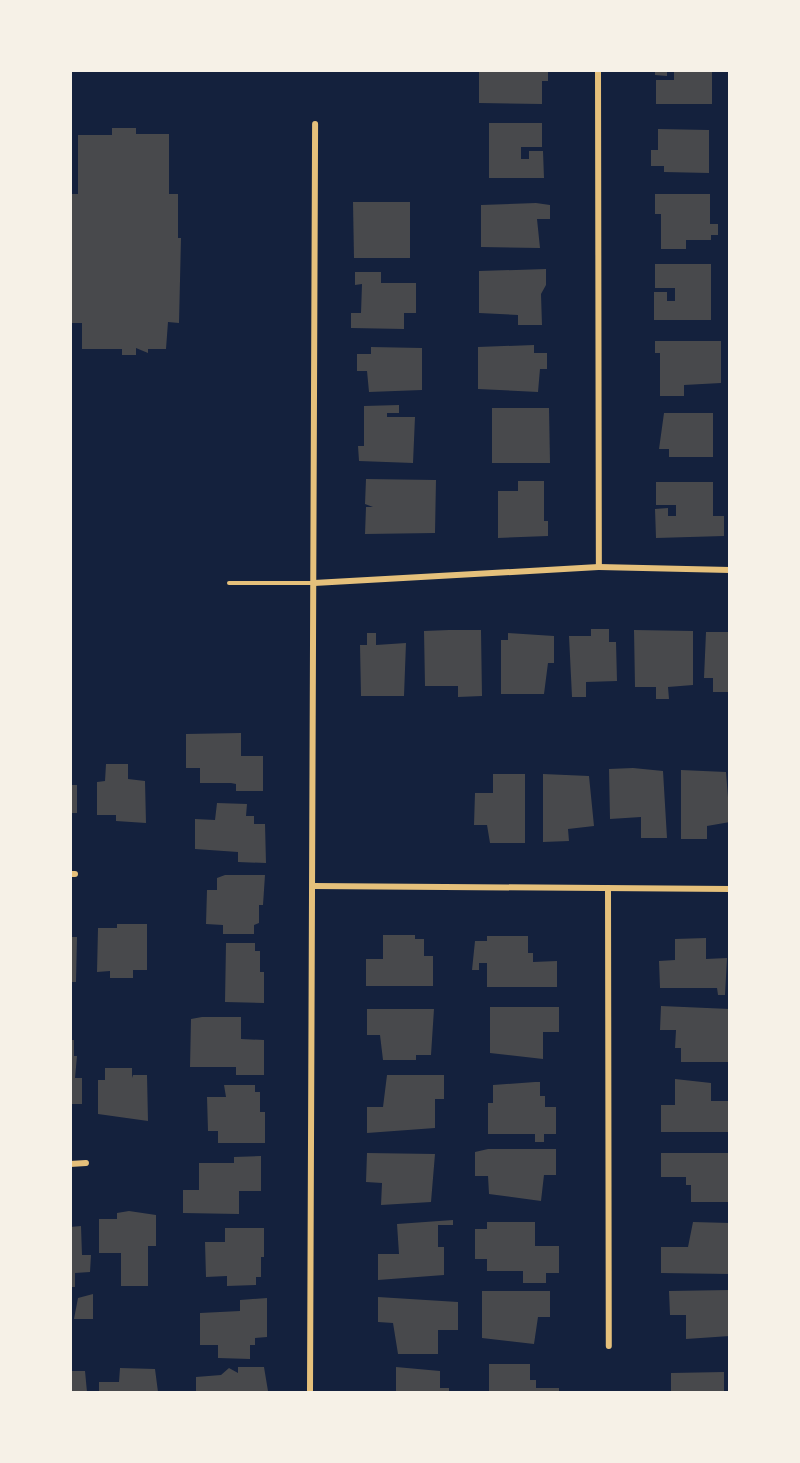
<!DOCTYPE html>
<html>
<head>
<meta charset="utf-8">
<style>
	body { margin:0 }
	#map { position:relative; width:800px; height:1463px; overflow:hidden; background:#14213d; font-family:"IBM Plex Serif",serif }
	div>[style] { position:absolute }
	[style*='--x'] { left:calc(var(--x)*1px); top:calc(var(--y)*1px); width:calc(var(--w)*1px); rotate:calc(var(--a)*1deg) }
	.building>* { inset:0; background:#48494c }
	.service>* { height:4.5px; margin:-2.25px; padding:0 2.25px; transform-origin:2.25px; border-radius:2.25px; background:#e5c07b }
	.minor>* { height:6px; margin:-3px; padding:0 3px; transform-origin:3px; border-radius:3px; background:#e5c07b }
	span { translate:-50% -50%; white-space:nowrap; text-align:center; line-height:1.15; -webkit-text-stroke:4.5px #f6f1e7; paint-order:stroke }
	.frame { position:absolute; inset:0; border:72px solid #f6f1e7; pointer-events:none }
</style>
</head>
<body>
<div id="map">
	<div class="building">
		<i style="clip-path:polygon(479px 70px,548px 70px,548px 81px,542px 81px,542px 104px,479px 103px)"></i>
		<i style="clip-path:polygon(655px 70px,667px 70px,667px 76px,655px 75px)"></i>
		<i style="clip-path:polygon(674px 70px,712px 70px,712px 104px,656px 104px,656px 80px,674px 80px)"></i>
		<i style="clip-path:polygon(489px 123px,542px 123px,542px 147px,521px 147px,521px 159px,529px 159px,529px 151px,543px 151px,544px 178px,489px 178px)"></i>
		<i style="clip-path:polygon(112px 128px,136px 128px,136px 134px,169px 134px,169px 194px,178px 194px,178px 238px,181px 238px,179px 323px,168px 322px,166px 349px,148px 349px,148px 353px,136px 348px,136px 355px,122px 355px,122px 349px,82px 349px,82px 323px,71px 323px,71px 194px,78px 194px,78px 135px,112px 135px)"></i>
		<i style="clip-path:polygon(658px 129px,709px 130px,709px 173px,664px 172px,664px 166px,651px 166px,651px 150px,658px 150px)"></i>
		<i style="clip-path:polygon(655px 194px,710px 194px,710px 224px,718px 224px,718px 235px,711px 235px,711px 240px,686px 240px,686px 249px,661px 249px,661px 214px,655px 214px)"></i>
		<i style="clip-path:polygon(353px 202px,410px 202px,410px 258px,354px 258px)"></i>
		<i style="clip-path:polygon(536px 203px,550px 205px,550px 219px,537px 219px,540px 248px,481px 247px,481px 205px)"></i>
		<i style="clip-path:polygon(655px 264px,711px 264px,711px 320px,654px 320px,654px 292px,667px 292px,667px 301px,675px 301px,675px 288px,655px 288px)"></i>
		<i style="clip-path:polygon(546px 269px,546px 285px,541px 294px,542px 325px,518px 325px,518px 315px,479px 313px,479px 271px)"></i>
		<i style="clip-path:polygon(355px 272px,381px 272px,381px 283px,416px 283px,416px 313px,404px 313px,404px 329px,351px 328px,351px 313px,361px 313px,362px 284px,355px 285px)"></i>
		<i style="clip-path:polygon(655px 341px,721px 341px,721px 383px,684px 385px,684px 396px,660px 396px,660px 353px,655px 353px)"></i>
		<i style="clip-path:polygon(534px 345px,534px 353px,547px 353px,547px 369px,540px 369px,538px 392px,478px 389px,478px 347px)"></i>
		<i style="clip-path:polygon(371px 347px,422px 348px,422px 390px,369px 392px,367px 371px,357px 371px,357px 354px,371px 354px)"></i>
		<i style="clip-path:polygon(399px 405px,399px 413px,387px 413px,387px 417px,415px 417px,413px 463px,359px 461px,358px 446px,364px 446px,364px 406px)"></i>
		<i style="clip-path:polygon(492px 408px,549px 408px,550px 463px,492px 463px)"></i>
		<i style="clip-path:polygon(664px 413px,713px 413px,713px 457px,669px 457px,669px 449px,659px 449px)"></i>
		<i style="clip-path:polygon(366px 479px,436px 480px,435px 533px,365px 534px,366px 507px,373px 507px,365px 504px)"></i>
		<i style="clip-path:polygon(518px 481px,544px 481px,544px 521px,548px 521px,548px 536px,498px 538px,498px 491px,518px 491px)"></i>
		<i style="clip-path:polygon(656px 482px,713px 482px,713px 516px,724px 516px,724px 536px,656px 538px,655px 509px,668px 508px,668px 516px,676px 516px,676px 505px,656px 505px)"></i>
		<i style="clip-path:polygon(591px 629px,609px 629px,609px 642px,616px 642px,617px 681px,586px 682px,586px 697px,572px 697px,569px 636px,591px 636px)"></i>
		<i style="clip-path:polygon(449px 630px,481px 630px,482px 696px,458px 697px,458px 686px,425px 686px,424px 631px)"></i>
		<i style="clip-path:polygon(634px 630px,693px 631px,693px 685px,668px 687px,669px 699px,656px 699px,656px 687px,635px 687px)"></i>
		<i style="clip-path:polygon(706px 632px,730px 632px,730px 692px,713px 692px,713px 678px,704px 678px)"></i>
		<i style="clip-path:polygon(367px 633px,376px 633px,376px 645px,406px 643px,404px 696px,361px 696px,360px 645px,367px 645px)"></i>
		<i style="clip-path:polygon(508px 633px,554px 636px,554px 663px,548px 663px,544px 694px,501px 694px,501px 640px,508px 640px)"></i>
		<i style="clip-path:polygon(241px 733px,241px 756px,263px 756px,263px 791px,236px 791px,236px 784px,231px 783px,200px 783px,200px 768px,186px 768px,186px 734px)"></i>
		<i style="clip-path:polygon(106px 764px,128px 764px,128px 779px,145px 781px,146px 823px,116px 821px,116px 815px,97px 815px,97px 782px,105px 781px)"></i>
		<i style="clip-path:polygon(633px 768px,663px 771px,667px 838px,641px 838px,641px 817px,610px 819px,609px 769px)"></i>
		<i style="clip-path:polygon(681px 770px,726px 772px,730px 822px,707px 826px,707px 839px,681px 839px)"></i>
		<i style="clip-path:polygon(493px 774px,525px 774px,525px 843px,490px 843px,487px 825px,474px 825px,475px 793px,493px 793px)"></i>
		<i style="clip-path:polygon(543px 774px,589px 776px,594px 826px,568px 829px,569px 841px,543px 842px)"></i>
		<i style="clip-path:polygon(70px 785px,77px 785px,77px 813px,70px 813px)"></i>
		<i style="clip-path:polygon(217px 803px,247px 804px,246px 816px,254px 816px,254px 824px,265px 824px,266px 863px,238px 862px,238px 852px,195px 849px,195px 819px,215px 820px)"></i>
		<i style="clip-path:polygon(225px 875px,265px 875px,263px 905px,259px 905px,259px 923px,254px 925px,254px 934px,223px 934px,223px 925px,206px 924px,207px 890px,217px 890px,217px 878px)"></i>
		<i style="clip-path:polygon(117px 924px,147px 924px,147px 970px,133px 970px,133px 978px,110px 978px,110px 971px,97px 972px,98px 928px,117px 928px)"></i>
		<i style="clip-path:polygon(383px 935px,415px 935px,415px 939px,424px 939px,424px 956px,433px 956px,433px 986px,366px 986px,366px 959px,383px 959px)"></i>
		<i style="clip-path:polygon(487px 936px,528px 936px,528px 953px,533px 953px,533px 962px,557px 961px,557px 987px,487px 987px,487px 963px,479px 963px,479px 970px,472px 970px,475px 941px,487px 941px)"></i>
		<i style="clip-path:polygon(70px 937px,77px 937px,76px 982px,70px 982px)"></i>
		<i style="clip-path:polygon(706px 938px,706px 959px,727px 958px,725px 995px,718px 995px,717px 988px,660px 988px,659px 961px,675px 960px,675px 939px)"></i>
		<i style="clip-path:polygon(226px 943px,255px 943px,255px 951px,260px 951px,260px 972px,264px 972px,264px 1003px,225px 1002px)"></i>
		<i style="clip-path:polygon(661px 1006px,730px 1009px,730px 1062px,681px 1062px,681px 1048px,675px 1048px,676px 1030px,660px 1030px)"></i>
		<i style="clip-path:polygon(490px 1007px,559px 1007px,559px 1032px,543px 1032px,543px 1059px,490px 1053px)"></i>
		<i style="clip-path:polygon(367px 1009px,434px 1009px,431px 1055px,416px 1055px,416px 1060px,383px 1060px,380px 1035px,367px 1035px)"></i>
		<i style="clip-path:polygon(202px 1017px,241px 1017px,241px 1039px,264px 1040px,264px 1075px,236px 1075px,236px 1067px,190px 1067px,191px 1019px)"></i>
		<i style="clip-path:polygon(70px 1040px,74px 1040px,74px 1056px,77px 1056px,75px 1078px,82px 1078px,82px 1104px,70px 1104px)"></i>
		<i style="clip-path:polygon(105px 1068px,132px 1068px,132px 1078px,133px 1075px,147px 1075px,148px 1121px,98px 1114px,98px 1080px,105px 1080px)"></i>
		<i style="clip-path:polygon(387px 1075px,444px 1075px,444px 1099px,435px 1099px,435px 1128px,367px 1133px,367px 1107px,383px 1107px)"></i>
		<i style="clip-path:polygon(675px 1079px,711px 1083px,711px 1101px,729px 1101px,729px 1132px,661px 1132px,661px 1105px,675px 1105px)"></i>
		<i style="clip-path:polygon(535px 1082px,540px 1082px,540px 1096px,545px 1096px,545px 1107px,556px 1107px,556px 1134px,544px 1134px,544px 1142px,535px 1142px,535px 1134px,488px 1134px,488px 1103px,493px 1103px,493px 1085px)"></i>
		<i style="clip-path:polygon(224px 1085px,255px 1085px,255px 1092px,260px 1092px,260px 1112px,265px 1112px,265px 1143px,218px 1143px,218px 1131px,208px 1131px,207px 1097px,226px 1097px)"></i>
		<i style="clip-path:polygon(488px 1149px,556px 1149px,556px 1175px,544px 1175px,541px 1201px,489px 1194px,488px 1176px,475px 1176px,475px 1152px)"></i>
		<i style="clip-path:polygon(367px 1153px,435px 1154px,431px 1202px,381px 1205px,382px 1183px,366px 1182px)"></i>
		<i style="clip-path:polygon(661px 1153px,730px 1153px,730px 1202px,691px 1202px,691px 1185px,686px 1185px,686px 1177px,661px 1177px)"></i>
		<i style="clip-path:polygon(261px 1156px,261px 1191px,239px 1191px,239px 1214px,183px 1213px,183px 1190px,199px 1190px,199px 1163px,234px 1163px,234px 1157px)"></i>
		<i style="clip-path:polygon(129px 1211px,156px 1215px,156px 1246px,148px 1246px,148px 1286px,121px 1286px,121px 1253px,99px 1253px,99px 1219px,117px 1219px,117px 1213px)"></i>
		<i style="clip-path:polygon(453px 1220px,453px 1225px,438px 1225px,438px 1247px,444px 1247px,444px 1275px,378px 1280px,378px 1254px,399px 1254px,397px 1224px)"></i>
		<i style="clip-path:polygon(487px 1222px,535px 1222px,535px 1246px,559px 1246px,559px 1273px,546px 1273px,546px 1283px,523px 1283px,523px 1271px,487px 1271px,487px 1259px,475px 1259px,475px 1229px,487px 1229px)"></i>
		<i style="clip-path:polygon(693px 1222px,730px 1223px,730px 1274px,661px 1273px,661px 1247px,688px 1247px)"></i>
		<i style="clip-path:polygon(81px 1226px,82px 1255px,91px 1255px,90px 1272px,75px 1273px,75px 1287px,70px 1287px,70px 1227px)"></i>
		<i style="clip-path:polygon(225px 1228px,264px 1228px,264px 1257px,261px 1257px,261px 1277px,256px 1277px,256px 1285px,227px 1286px,227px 1276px,206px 1277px,205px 1242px,225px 1242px)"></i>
		<i style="clip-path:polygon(730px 1290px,730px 1336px,686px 1339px,686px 1315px,670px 1315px,669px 1291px)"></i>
		<i style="clip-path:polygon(482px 1291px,550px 1291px,550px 1317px,538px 1317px,534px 1344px,482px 1338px)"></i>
		<i style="clip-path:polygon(93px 1294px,93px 1319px,74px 1319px,78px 1298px)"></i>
		<i style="clip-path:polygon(378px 1297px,458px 1302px,458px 1330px,438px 1330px,438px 1354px,398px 1354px,393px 1323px,378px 1322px)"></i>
		<i style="clip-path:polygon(267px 1298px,267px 1337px,255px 1338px,255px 1345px,250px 1345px,250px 1359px,218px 1358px,218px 1345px,200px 1345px,200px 1313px,240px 1311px,240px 1300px)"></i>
		<i style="clip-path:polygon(489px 1364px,530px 1364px,530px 1380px,536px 1380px,536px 1388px,559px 1388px,559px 1392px,489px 1392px)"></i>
		<i style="clip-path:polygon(238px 1367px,264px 1367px,268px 1391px,196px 1392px,196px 1377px,221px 1375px,229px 1368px,238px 1373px)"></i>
		<i style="clip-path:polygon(396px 1367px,440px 1371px,440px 1388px,449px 1388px,449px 1392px,396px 1392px)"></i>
		<i style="clip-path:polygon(120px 1368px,155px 1369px,158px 1392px,99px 1392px,99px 1382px,119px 1382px)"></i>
		<i style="clip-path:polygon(72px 1371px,85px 1371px,87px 1392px,70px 1392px)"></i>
		<i style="clip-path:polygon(724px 1372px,724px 1392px,671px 1392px,671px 1373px)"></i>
	</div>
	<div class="service">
		<i style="--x:229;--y:583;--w:85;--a:0"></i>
	</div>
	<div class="minor">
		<i style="--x:598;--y:70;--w:497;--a:89.9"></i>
		<i style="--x:314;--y:583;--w:285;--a:-3.2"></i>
		<i style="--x:599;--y:567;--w:131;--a:1.3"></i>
		<i style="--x:70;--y:874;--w:5;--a:0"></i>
		<i style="--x:313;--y:886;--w:417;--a:0.4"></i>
		<i style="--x:608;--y:888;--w:458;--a:89.9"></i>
		<i style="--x:70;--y:1164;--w:16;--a:-4"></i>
		<i style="--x:310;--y:1392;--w:1268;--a:-89.77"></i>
	</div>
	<div class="frame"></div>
</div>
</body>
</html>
